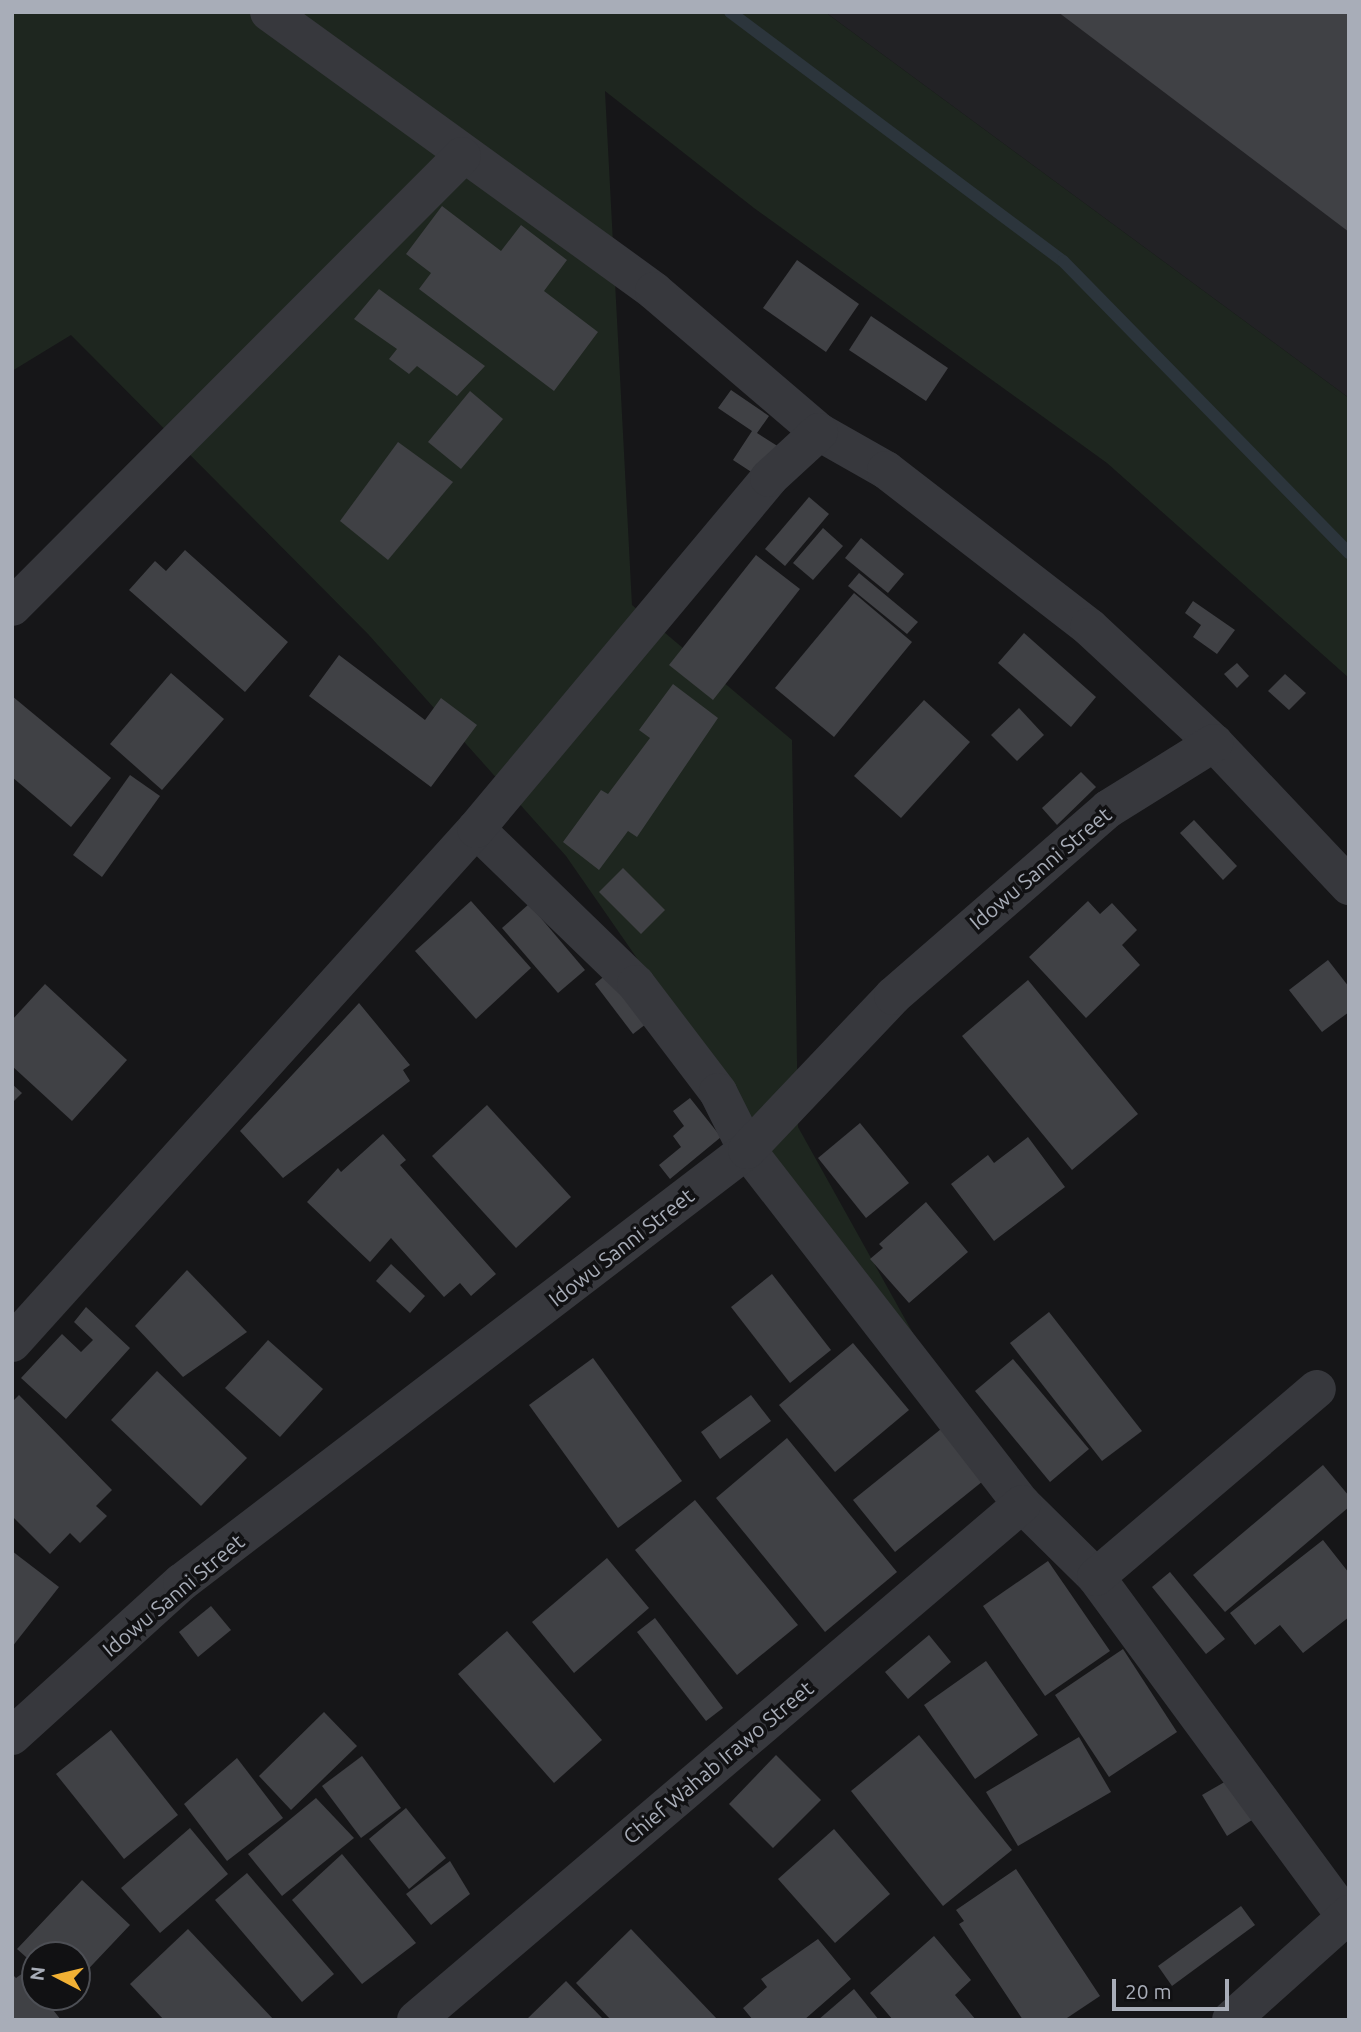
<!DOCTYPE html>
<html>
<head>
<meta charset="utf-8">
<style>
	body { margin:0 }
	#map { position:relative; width:1361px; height:2032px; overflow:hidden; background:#161618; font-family:Ubuntu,sans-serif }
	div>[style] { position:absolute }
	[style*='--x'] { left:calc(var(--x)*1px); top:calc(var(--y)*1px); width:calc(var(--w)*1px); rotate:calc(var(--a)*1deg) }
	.built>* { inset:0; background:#222225 }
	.green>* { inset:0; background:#1e261f }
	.stream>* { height:12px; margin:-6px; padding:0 6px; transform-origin:6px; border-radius:6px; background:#2c353c }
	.building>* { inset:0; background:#404145 }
	.minor>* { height:38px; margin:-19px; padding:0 19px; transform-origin:19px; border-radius:19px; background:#37383d }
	span { translate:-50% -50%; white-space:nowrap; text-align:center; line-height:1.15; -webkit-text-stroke:7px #111113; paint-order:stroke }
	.street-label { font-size:21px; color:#a8adb8 }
	.frame { position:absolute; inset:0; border:14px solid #a8adb8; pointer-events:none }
	.north { position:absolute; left:21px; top:1941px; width:70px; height:70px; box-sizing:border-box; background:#111113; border:2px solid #4d4f55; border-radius:50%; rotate:277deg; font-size:19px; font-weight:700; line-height:28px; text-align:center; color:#a8adb8 }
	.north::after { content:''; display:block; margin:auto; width:24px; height:32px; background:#f2b134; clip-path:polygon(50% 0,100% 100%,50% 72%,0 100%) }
	.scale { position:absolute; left:1112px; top:1979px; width:117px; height:32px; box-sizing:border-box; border:4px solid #a8adb8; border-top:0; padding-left:9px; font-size:21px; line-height:24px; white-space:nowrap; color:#a8adb8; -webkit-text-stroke:5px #111113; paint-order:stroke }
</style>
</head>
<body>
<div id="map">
	<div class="built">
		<i style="clip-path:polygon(825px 12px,1349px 12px,1349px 398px)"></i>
	</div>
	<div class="green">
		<i style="clip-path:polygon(12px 12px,825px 12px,1349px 398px,1349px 678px,1107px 463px,754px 208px,605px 91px,632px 605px,792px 740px,798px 1127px,977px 1448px,566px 856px,368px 634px,71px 335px,12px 371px)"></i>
	</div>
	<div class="stream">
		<i style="--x:730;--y:12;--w:416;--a:36.8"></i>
		<i style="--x:1063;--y:261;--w:409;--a:45.6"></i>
	</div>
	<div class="building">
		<i style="clip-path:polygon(1058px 12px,1349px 12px,1349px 232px)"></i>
		<i style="clip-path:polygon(442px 206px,501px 251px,521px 225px,567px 260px,544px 291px,598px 332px,554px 391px,419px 289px,431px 273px,406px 254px)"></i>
		<i style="clip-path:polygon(797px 260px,859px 304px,826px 352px,763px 308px)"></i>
		<i style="clip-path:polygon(379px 289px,485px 366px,457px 396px,417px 366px,409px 374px,389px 359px,397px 349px,354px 319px)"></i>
		<i style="clip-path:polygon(871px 316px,948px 368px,926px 401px,849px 350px)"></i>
		<i style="clip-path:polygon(731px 390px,769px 416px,757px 433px,779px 447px,759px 477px,733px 460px,752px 431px,718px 408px)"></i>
		<i style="clip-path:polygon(470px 391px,503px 419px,461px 469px,428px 442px)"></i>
		<i style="clip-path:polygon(398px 442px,453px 482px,388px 560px,340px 521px)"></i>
		<i style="clip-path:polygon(809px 497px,829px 514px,785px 566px,765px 549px)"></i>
		<i style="clip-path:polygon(823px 528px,843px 546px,813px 580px,793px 563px)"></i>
		<i style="clip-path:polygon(861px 538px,904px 574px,888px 593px,845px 558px)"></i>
		<i style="clip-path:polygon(185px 550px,288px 642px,245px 692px,129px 590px,155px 561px,166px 571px)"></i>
		<i style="clip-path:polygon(756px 555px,800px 589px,713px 700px,669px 665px)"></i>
		<i style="clip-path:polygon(859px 573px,918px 622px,907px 634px,848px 586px)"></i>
		<i style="clip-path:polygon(854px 593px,912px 642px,834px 737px,775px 688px)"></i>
		<i style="clip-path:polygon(1193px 601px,1235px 630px,1217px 654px,1193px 637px,1201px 625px,1185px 613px)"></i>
		<i style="clip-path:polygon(1024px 633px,1096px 697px,1071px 727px,998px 663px)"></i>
		<i style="clip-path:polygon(339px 655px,425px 720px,441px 698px,477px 725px,431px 787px,309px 696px)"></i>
		<i style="clip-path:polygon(1237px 663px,1249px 676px,1237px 688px,1224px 674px)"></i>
		<i style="clip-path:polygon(171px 673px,224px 719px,162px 790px,110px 744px)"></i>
		<i style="clip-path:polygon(1285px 674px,1306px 693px,1289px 710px,1268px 691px)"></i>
		<i style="clip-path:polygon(673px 684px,718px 718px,637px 837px,628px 831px,599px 870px,563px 842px,601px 790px,608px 794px,650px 738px,639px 730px)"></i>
		<i style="clip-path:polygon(12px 696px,111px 778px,71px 827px,12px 777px)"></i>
		<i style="clip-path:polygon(924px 700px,970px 742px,901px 818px,854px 776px)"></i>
		<i style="clip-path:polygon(1019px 708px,1044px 735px,1017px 761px,991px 735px)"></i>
		<i style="clip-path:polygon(1081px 772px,1096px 787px,1057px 825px,1042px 808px)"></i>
		<i style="clip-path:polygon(130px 775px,160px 796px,102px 877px,73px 855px)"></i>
		<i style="clip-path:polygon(1194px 820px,1237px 866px,1223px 880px,1180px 833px)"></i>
		<i style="clip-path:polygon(623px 868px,665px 910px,641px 934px,599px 892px)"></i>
		<i style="clip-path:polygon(471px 901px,531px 968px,476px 1019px,415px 951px)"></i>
		<i style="clip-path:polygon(1088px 901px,1100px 914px,1112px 903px,1137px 930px,1122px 945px,1140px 965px,1086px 1018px,1029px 957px)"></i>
		<i style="clip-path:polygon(529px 904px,585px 970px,558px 993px,502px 928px)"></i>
		<i style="clip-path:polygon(1328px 960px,1349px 987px,1349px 1012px,1322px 1032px,1289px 990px)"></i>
		<i style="clip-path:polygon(615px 967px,655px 1017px,633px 1034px,595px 984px)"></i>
		<i style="clip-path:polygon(1028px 980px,1138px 1114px,1072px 1170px,962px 1036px)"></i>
		<i style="clip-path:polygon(45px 984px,127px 1060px,72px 1121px,12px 1066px,12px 1020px)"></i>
		<i style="clip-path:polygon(359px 1003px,410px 1065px,403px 1070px,410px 1081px,283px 1178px,240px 1131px)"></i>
		<i style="clip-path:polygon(12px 1084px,22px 1093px,12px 1103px)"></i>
		<i style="clip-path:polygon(690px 1098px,721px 1137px,670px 1179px,659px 1165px,681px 1147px,673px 1136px,684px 1126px,673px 1111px)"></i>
		<i style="clip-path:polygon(487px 1105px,571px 1197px,516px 1248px,432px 1156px)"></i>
		<i style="clip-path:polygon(860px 1123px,909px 1183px,866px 1218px,818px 1158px)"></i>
		<i style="clip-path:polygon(383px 1134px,406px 1160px,400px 1165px,496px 1274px,471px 1296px,460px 1283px,444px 1297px,391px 1238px,370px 1262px,307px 1202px,338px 1168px,341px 1172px)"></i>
		<i style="clip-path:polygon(1028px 1137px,1065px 1187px,994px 1241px,951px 1184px,988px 1155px,994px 1163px)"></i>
		<i style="clip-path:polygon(926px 1202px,968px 1252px,909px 1303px,870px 1259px,883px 1248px,879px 1244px)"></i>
		<i style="clip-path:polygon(391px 1264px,425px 1296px,410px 1313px,376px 1281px)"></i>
		<i style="clip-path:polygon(187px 1270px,247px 1332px,183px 1377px,135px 1326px)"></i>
		<i style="clip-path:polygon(772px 1274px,831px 1350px,790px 1383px,731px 1307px)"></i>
		<i style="clip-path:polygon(86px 1307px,130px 1348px,66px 1419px,21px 1378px,62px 1334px,81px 1352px,93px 1340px,74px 1322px)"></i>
		<i style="clip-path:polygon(1049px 1312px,1142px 1431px,1102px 1461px,1010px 1343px)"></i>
		<i style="clip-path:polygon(268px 1340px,323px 1389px,280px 1437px,225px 1388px)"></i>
		<i style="clip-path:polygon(853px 1343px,909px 1410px,835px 1472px,779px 1405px)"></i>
		<i style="clip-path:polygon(593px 1358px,682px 1481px,618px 1528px,529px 1405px)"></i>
		<i style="clip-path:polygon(1013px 1359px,1089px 1449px,1050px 1482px,975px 1391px)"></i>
		<i style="clip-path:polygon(157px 1371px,247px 1458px,201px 1506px,111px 1420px)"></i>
		<i style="clip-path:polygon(19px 1395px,112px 1490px,96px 1506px,107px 1516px,80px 1543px,70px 1533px,50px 1554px,12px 1516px,12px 1402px)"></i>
		<i style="clip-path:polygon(751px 1395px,771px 1421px,720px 1459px,701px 1432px)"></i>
		<i style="clip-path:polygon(941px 1429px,983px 1481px,895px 1552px,853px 1500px)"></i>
		<i style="clip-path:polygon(787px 1438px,897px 1572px,825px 1632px,716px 1498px)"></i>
		<i style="clip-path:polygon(1323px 1465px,1349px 1496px,1349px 1507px,1225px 1612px,1193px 1575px)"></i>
		<i style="clip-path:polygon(695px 1500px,798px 1625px,737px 1675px,635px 1550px)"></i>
		<i style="clip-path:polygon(1323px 1540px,1349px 1573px,1349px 1617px,1303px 1653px,1280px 1625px,1255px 1645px,1230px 1613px)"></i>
		<i style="clip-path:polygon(12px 1551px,59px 1587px,12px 1647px)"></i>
		<i style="clip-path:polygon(607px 1558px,649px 1608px,574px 1673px,532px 1622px)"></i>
		<i style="clip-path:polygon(1048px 1561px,1110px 1651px,1045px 1696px,983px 1606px)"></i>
		<i style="clip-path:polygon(1170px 1572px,1225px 1639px,1206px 1654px,1152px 1587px)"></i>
		<i style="clip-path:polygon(211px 1606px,231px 1630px,198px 1657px,179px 1632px)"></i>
		<i style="clip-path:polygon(655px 1618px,723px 1708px,706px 1721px,637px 1632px)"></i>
		<i style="clip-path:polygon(507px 1631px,602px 1740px,554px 1783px,458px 1674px)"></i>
		<i style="clip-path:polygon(929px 1635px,951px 1662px,908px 1699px,885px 1672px)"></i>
		<i style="clip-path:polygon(1123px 1649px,1177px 1732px,1109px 1777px,1055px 1695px)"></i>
		<i style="clip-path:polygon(986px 1661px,1038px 1735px,975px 1779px,924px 1705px)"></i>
		<i style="clip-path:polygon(324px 1712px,357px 1746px,291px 1810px,259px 1776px)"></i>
		<i style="clip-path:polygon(111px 1730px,178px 1815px,124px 1859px,56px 1774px)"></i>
		<i style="clip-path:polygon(919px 1735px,1012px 1850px,943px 1906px,851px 1791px)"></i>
		<i style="clip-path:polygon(1079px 1737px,1111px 1792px,1018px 1846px,986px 1792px)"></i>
		<i style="clip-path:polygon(776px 1755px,821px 1800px,773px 1848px,729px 1804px)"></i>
		<i style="clip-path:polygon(362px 1756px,401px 1808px,361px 1838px,322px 1786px)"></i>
		<i style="clip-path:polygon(237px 1758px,283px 1818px,227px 1861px,184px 1804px)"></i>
		<i style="clip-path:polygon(1228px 1780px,1252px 1820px,1227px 1836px,1202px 1795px)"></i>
		<i style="clip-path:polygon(316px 1798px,354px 1838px,282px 1896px,248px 1854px)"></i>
		<i style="clip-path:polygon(406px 1808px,446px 1858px,409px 1889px,369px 1839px)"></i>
		<i style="clip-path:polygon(190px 1828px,228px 1874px,160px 1933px,121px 1888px)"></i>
		<i style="clip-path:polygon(834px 1829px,890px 1894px,835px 1943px,778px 1879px)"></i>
		<i style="clip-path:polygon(342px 1854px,416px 1943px,362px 1984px,292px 1900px)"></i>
		<i style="clip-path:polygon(450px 1861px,470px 1894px,431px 1925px,406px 1894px)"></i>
		<i style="clip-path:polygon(1016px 1869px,1100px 1996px,1064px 2020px,1023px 2020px,959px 1924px,964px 1921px,956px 1910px)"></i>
		<i style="clip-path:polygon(247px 1873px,334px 1974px,302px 2002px,215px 1900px)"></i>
		<i style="clip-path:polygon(82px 1880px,130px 1925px,77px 1981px,77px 1955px,35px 1955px,35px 1965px,17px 1949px)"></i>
		<i style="clip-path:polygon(1241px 1906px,1255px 1925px,1172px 1986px,1158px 1966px)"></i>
		<i style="clip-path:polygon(188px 1929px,274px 2020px,164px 2020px,130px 1984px)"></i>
		<i style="clip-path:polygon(631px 1929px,718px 2020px,611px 2020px,576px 1983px)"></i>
		<i style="clip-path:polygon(934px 1936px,971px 1980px,955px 1995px,976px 2020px,893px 2020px,870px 1993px)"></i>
		<i style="clip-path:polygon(818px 1939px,851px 1979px,804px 2020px,753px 2020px,743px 2008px,767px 1987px,761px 1979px)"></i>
		<i style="clip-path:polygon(23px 1973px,35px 1987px,35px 1997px,43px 1997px,61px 2020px,12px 2020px,12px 1974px,16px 1978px)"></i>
		<i style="clip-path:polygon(566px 1981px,604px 2020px,526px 2020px)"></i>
		<i style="clip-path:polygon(854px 1989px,879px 2020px,818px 2020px)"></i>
	</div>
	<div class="minor">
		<i style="--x:269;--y:12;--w:475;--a:35.9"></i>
		<i style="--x:654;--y:291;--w:217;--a:40.5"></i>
		<i style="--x:819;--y:432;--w:77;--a:29.6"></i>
		<i style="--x:886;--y:470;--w:257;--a:37.7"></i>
		<i style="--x:1089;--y:627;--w:171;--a:42.9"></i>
		<i style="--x:1214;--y:743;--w:197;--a:46.6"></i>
		<i style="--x:12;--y:607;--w:637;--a:-45.06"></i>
		<i style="--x:476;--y:829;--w:223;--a:44.1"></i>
		<i style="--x:636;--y:984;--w:136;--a:52.8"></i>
		<i style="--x:718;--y:1092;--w:65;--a:63.4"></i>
		<i style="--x:747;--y:1150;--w:448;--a:52.2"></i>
		<i style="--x:1022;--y:1504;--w:104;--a:44.6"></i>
		<i style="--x:1096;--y:1577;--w:421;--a:53.7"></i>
		<i style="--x:12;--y:1343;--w:692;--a:-47.93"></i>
		<i style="--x:476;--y:829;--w:457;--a:-50.1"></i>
		<i style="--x:769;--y:478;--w:68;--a:-42.6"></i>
		<i style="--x:1096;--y:1577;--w:290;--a:-40.4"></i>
		<i style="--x:12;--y:1736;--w:229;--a:-42.2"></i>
		<i style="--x:182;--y:1582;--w:711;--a:-37.4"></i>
		<i style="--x:747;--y:1150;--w:212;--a:-46.5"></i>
		<i style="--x:893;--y:996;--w:285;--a:-41"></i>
		<i style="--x:1108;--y:809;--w:125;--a:-31.9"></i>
		<i style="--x:416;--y:2020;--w:796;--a:-40.41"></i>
		<i style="--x:1231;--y:2020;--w:159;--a:-41.9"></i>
	</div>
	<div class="street-label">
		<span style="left:1040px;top:868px;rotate:-40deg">Idowu Sanni Street</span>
		<span style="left:621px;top:1247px;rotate:-38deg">Idowu Sanni Street</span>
		<span style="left:173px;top:1595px;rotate:-40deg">Idowu Sanni Street</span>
		<span style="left:718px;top:1762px;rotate:-40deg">Chief Wahab Irawo Street</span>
	</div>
	<div class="frame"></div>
	<div class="north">N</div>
	<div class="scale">20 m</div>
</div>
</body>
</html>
